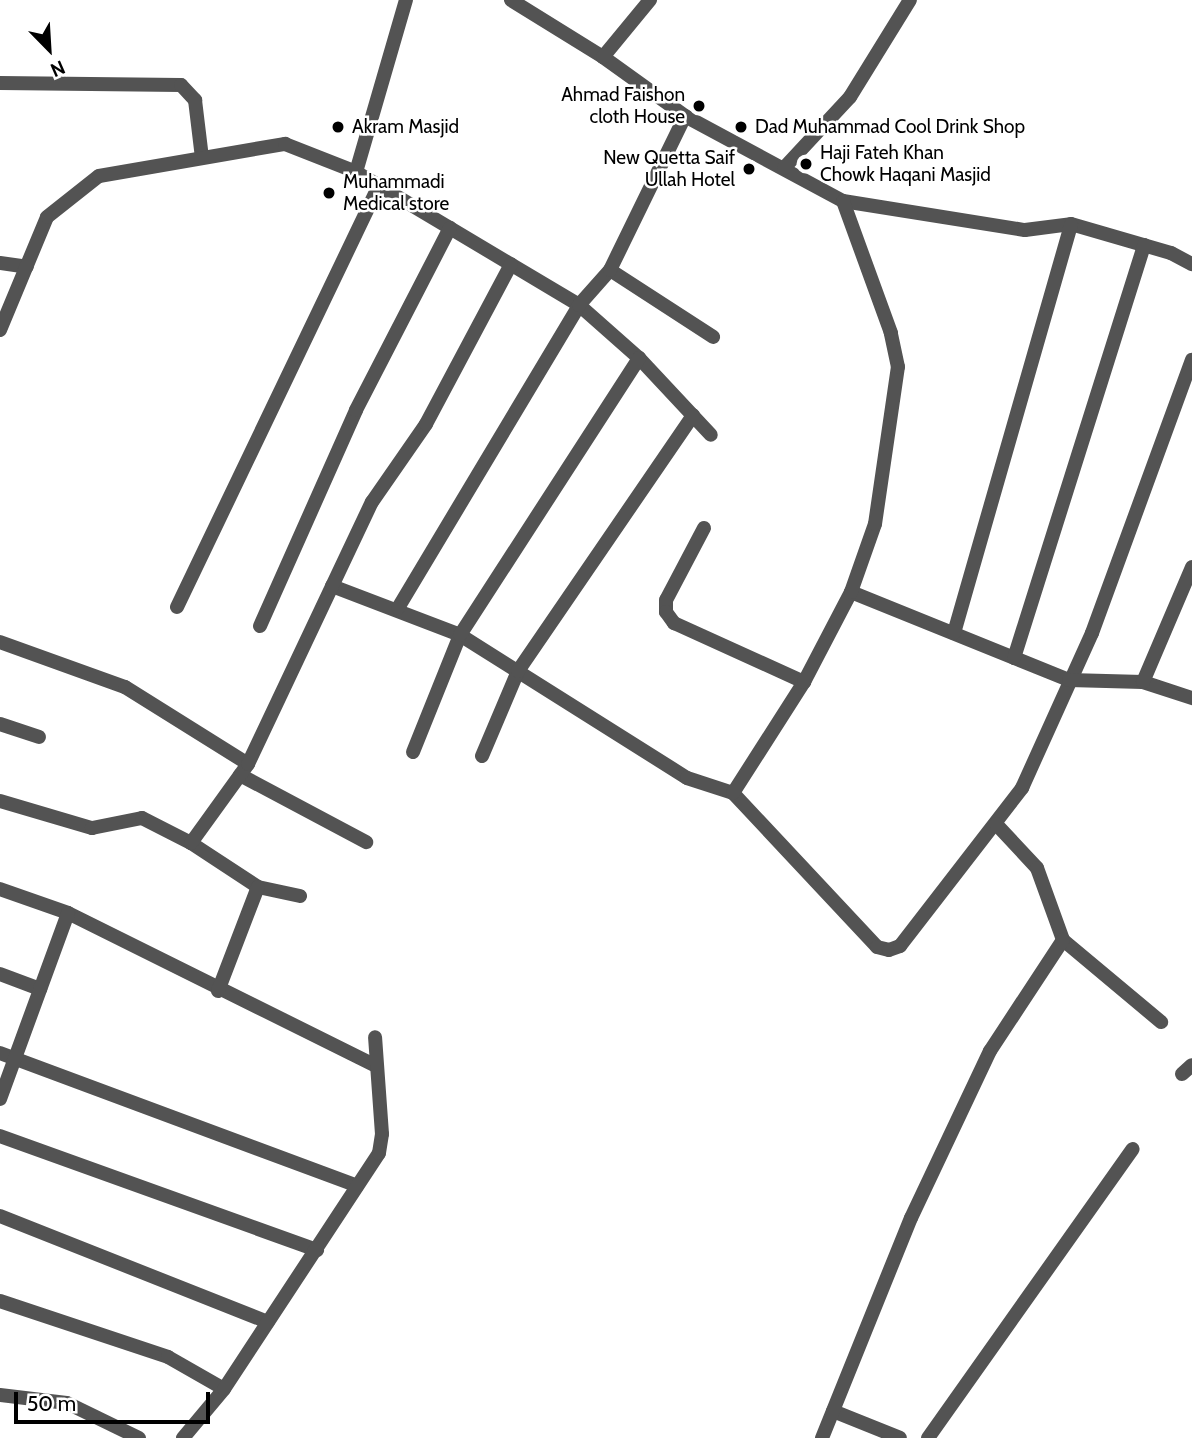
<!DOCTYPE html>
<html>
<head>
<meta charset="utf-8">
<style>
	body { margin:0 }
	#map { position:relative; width:1192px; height:1438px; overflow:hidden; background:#fff; font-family:Cabin,sans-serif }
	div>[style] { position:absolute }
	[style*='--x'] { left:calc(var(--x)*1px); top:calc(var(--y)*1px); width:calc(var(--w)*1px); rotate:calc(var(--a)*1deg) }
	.street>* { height:14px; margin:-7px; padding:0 7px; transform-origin:7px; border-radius:7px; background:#535353 }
	.dots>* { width:19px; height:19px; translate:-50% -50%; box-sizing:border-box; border:4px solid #fff; border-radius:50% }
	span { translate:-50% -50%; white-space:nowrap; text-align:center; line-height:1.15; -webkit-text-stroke:5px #fff; paint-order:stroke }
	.poi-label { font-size:19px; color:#000 }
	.right { translate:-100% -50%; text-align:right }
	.left { translate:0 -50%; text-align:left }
	.north { position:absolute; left:14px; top:14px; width:70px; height:70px; -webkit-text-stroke:5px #fff; paint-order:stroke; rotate:156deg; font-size:19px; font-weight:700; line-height:28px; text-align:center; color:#000 }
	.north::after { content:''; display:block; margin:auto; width:24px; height:32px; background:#000; clip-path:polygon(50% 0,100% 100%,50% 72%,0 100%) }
	.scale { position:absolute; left:14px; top:1392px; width:196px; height:32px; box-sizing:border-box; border:4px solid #000; border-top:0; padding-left:9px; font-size:21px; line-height:24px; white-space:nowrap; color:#000; -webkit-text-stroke:5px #fff; paint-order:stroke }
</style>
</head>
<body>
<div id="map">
	<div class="street">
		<i style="--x:511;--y:0;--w:108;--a:31.8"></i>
		<i style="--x:603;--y:57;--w:101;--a:35.7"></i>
		<i style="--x:685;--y:116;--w:179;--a:28.3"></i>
		<i style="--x:843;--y:201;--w:184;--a:9.1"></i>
		<i style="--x:1025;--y:230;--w:46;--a:-7.4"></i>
		<i style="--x:1071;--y:224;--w:104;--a:16.2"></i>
		<i style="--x:1171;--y:253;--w:24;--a:28"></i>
		<i style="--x:603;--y:57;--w:74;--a:-50.5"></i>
		<i style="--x:0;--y:83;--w:181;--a:0.6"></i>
		<i style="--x:181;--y:85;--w:21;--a:47"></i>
		<i style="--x:195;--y:100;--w:58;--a:83.1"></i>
		<i style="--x:784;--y:168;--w:97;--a:-47.1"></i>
		<i style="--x:850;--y:97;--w:114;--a:-58.3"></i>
		<i style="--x:356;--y:172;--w:260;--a:30.8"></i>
		<i style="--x:579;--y:305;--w:80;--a:41.5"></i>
		<i style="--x:639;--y:358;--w:105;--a:46.9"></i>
		<i style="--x:0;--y:263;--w:27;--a:8"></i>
		<i style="--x:610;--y:270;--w:123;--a:33"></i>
		<i style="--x:0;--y:330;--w:122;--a:-67.4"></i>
		<i style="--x:47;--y:217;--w:66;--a:-38.3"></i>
		<i style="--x:99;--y:176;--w:189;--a:-9.8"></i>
		<i style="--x:285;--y:144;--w:76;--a:21.5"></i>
		<i style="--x:356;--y:172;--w:179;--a:-73.8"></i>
		<i style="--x:704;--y:528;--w:81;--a:117.8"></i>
		<i style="--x:666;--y:600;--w:12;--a:90"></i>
		<i style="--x:666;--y:612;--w:14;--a:54"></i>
		<i style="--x:674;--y:623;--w:143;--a:24.4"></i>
		<i style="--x:332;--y:586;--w:137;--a:20.9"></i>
		<i style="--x:460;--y:635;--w:268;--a:32.2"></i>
		<i style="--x:687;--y:778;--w:48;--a:18.1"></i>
		<i style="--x:733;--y:793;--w:211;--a:46.9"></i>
		<i style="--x:877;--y:947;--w:12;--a:14"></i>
		<i style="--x:889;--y:950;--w:12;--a:-20"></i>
		<i style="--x:900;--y:946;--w:200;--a:-52.3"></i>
		<i style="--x:1022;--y:788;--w:170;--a:-65.7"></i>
		<i style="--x:1092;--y:633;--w:291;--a:-69.9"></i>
		<i style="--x:851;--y:592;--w:235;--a:22"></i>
		<i style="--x:1069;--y:680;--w:74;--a:1.5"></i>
		<i style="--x:1143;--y:682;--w:52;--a:18.1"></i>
		<i style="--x:177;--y:607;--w:467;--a:-64.4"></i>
		<i style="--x:398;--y:608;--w:353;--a:-59.1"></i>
		<i style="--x:579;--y:305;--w:47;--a:-48.5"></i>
		<i style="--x:610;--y:270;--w:171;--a:-64"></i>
		<i style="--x:260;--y:626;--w:236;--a:-66"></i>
		<i style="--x:356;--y:410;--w:205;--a:-62.7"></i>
		<i style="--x:954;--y:633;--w:425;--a:-74"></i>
		<i style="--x:0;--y:642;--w:133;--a:19.8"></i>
		<i style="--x:125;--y:687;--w:145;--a:32"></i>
		<i style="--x:1014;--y:658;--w:433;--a:-72.5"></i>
		<i style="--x:1143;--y:682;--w:125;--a:-66.9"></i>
		<i style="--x:0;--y:724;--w:41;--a:18.4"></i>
		<i style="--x:413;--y:752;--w:126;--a:-68.1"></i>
		<i style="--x:460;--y:635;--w:330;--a:-57.1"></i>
		<i style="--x:482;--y:756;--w:92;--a:-67"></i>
		<i style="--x:518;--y:671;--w:310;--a:-55.6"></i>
		<i style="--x:240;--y:775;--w:143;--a:28"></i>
		<i style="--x:733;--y:793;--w:132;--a:-57.4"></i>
		<i style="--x:804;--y:682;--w:102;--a:-62.4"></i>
		<i style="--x:851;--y:592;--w:72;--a:-70.6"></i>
		<i style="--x:875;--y:524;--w:159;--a:-81.7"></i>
		<i style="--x:898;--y:367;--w:35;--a:-102"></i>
		<i style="--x:891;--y:333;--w:140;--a:-110"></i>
		<i style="--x:0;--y:801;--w:96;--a:16.4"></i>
		<i style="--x:92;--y:828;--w:51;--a:-11.3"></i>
		<i style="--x:142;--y:818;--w:55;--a:27"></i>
		<i style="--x:191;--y:843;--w:80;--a:33.3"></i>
		<i style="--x:258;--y:887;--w:43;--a:12.1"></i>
		<i style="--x:996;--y:824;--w:60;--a:47"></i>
		<i style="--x:1037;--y:868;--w:77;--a:70.1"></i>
		<i style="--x:1063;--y:940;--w:128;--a:39.9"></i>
		<i style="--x:191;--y:843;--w:97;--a:-54.2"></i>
		<i style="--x:248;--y:764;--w:290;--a:-64.7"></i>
		<i style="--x:372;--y:502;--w:95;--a:-55.3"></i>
		<i style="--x:426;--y:424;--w:181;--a:-62"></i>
		<i style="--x:0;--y:889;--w:72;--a:19.4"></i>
		<i style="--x:68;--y:913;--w:344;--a:26.4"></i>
		<i style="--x:0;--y:974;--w:43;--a:20.6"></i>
		<i style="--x:218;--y:991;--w:111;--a:-69"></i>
		<i style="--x:0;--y:1053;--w:381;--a:20.4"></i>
		<i style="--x:1182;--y:1074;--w:13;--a:-42"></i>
		<i style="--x:0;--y:1099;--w:198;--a:-69.9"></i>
		<i style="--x:0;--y:1136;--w:337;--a:19.8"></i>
		<i style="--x:0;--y:1216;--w:288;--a:21.6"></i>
		<i style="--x:0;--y:1301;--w:177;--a:18.4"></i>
		<i style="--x:168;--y:1357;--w:64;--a:29.7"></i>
		<i style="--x:0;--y:1395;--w:67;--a:6.8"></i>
		<i style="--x:67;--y:1403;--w:80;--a:25.9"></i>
		<i style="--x:833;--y:1411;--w:72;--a:21.9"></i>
		<i style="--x:183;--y:1438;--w:64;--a:-50.1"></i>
		<i style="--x:224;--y:1389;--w:282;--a:-56.7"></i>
		<i style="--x:379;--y:1153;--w:19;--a:-81"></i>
		<i style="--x:382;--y:1134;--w:97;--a:-94.1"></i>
		<i style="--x:822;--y:1438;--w:237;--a:-68"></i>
		<i style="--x:911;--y:1218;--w:185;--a:-64.7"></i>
		<i style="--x:990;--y:1051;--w:133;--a:-56.7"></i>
		<i style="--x:928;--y:1438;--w:354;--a:-54.7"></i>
	</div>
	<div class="dots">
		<i style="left:699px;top:106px;background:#000"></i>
		<i style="left:338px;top:127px;background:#000"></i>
		<i style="left:741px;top:127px;background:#000"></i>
		<i style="left:806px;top:164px;background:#000"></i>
		<i style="left:749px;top:169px;background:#000"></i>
		<i style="left:329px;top:193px;background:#000"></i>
	</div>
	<div class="poi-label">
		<span class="right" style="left:685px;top:106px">Ahmad Faishon<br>cloth House</span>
		<span class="left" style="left:352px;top:127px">Akram Masjid</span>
		<span class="left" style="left:755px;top:127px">Dad Muhammad Cool Drink Shop</span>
		<span class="left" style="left:820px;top:164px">Haji Fateh Khan<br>Chowk Haqani Masjid</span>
		<span class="right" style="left:735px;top:169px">New Quetta Saif<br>Ullah Hotel</span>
		<span class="left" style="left:343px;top:193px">Muhammadi<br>Medical store</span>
	</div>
	<div class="north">N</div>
	<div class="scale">50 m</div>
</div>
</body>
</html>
